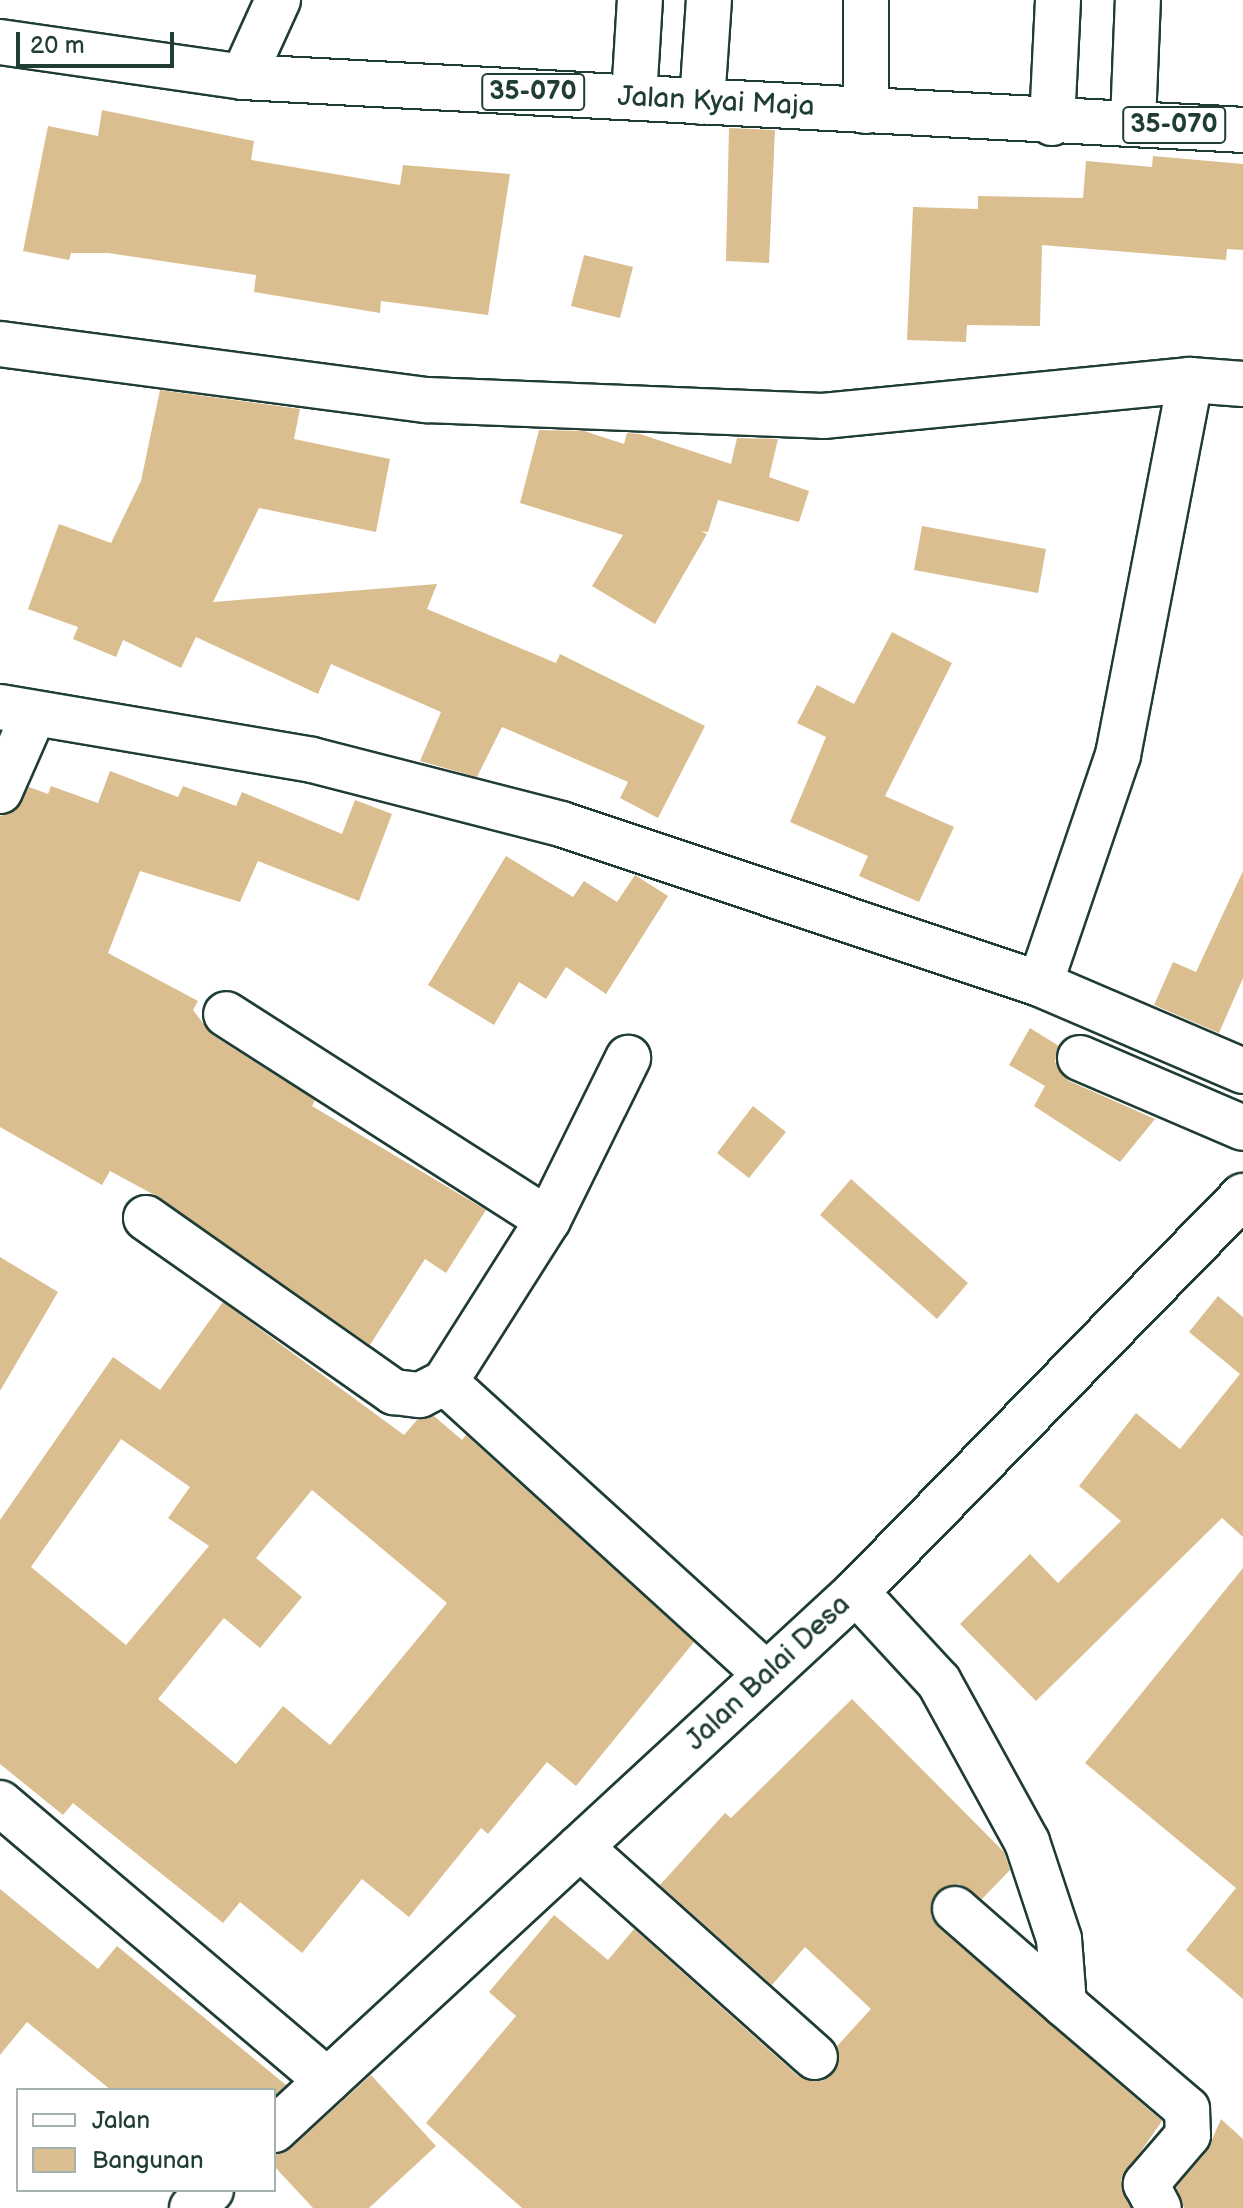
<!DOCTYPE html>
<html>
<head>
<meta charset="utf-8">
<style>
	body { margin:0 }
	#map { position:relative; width:1243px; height:2208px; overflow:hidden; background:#fff; font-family:"Balsamiq Sans",sans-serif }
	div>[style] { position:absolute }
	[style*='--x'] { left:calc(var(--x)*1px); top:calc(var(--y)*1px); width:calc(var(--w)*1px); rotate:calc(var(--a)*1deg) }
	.building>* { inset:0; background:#dbbe8f }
	.roads { filter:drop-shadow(2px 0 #1f3d34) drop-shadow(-2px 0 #1f3d34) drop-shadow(0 2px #1f3d34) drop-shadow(0 -2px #1f3d34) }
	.minor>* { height:44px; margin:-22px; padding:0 22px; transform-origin:22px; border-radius:22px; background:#fff }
	.major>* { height:44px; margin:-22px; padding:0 22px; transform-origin:22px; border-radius:22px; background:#fff }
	span { translate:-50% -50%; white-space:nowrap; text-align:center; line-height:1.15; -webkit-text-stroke:7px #fff; paint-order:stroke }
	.shield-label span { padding:2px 6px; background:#fff; border:2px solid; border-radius:6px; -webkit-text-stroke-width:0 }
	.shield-label { font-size:26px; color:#1f3d34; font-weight:700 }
	.street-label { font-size:28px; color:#1f3d34 }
	.legend { position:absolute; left:16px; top:2088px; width:260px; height:104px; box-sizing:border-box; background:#fff; border:2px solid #a5b1ae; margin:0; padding:10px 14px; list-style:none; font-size:24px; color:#1f3d34 }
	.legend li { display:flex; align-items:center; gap:16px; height:40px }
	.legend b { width:40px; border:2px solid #a5b1ae }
	.scale { position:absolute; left:16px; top:32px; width:158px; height:36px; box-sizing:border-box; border:4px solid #1f3d34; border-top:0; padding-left:10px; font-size:24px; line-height:28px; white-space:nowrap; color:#1f3d34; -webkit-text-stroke:6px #fff; paint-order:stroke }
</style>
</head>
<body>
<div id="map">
	<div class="building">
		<i style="clip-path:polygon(102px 110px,254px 141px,251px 160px,400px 185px,403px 165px,510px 174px,488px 315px,381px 301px,380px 313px,254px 292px,256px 275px,108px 253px,71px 253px,69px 260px,23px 251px,48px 126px,98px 136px)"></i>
		<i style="clip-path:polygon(729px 128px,775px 130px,769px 263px,726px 261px)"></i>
		<i style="clip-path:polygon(1153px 156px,1243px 164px,1243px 250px,1227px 249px,1226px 260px,1042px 245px,1040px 326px,967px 325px,966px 342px,907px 340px,913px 207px,978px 209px,978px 196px,1083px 198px,1086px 161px,1152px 167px)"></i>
		<i style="clip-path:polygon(584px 255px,633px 267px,620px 318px,571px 306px)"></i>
		<i style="clip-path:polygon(160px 390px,300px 409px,294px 439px,390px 459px,376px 532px,259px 508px,213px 602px,437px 584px,427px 609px,556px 663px,560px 654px,705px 726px,658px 818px,620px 798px,628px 782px,502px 727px,477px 777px,420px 761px,441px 712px,331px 664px,318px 694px,196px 637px,181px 668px,123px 640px,116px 657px,73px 639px,78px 627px,28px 609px,59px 524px,111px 543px,141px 481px)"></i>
		<i style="clip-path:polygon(539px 430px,584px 431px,624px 444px,627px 433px,640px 434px,731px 464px,737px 438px,778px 439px,769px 477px,809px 491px,799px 522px,718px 500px,708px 532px,701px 531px,707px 534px,655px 624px,592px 586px,623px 535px,520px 503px)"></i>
		<i style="clip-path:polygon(922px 526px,1046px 549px,1038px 593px,914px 570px)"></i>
		<i style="clip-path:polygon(892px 632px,952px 663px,885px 796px,954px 827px,919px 902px,859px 876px,868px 856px,790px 822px,826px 737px,797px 723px,817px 685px,854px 704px)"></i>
		<i style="clip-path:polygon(110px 771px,178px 797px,183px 786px,236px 806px,242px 792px,342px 834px,355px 800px,392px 814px,359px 901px,258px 861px,240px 902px,140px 871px,108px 953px,198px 1001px,193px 1010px,212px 1035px,315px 1100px,312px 1106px,486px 1210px,446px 1273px,425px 1259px,370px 1345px,160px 1198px,110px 1171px,102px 1185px,0 1127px,0 816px,15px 811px,29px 787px,48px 794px,51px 786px,98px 803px)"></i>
		<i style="clip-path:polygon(506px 856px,573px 897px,584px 881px,617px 902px,635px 875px,668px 896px,606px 994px,566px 967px,546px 999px,519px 982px,494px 1025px,428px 985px)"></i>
		<i style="clip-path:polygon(1243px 871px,1243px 978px,1219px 1033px,1154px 1005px,1173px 962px,1196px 972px)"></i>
		<i style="clip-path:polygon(1030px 1028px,1059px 1046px,1055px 1062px,1069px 1081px,1155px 1119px,1120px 1162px,1034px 1106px,1045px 1086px,1009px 1065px)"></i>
		<i style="clip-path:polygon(753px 1106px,786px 1132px,749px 1178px,717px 1153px)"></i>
		<i style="clip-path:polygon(851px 1179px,968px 1283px,937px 1319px,820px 1215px)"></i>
		<i style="clip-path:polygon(0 1257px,58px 1292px,0 1391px)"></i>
		<i style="clip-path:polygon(1218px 1296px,1243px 1317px,1243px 1537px,1222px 1518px,1036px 1701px,960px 1624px,1030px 1554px,1058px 1583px,1121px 1521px,1079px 1486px,1136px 1413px,1180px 1449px,1240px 1374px,1189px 1332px)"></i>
		<i style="clip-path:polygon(evenodd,223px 1302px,404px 1435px,417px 1420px,434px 1416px,462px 1440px,466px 1435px,694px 1642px,576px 1786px,547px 1762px,488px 1834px,481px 1828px,409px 1917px,362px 1879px,302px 1953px,240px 1902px,223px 1923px,73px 1803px,63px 1815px,0 1764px,0 1520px,113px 1357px,160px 1390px,223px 1302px,121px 1439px,190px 1487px,168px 1518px,209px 1546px,126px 1645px,31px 1567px,121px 1439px,223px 1302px,312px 1490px,447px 1603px,330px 1745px,283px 1706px,236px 1764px,158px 1699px,224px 1618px,260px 1648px,302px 1597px,256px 1558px,312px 1490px)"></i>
		<i style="clip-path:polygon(1243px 1568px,1243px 1999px,1186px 1950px,1236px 1888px,1085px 1763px)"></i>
		<i style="clip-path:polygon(852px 1699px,1004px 1852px,1010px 1870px,982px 1899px,959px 1884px,936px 1893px,931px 1916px,938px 1927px,1162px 2121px,1121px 2180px,1131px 2208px,522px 2208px,426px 2123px,516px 2016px,489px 1992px,554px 1915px,608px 1960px,634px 1929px,798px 2076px,822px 2081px,834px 2073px,837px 2046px,871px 2009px,805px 1947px,772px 1985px,660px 1885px,725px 1813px,731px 1818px)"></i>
		<i style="clip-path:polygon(0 1889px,98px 1969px,117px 1946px,286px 2085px,274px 2096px,274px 2090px,111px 2090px,27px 2022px,0 2055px)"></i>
		<i style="clip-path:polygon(371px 2075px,436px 2146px,369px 2208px,313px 2208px,274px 2166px,274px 2154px,291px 2148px)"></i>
		<i style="clip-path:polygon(1221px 2119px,1243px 2139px,1243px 2208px,1184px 2208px,1176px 2187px,1207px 2151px)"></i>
	</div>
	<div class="roads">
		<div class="minor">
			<i style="--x:243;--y:77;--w:85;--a:-65.6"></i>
			<i style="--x:634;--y:97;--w:97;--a:-86.5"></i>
			<i style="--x:702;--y:102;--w:102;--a:-86.1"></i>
			<i style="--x:866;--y:111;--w:111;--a:-90"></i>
			<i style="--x:1133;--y:122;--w:122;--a:-87.7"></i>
			<i style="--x:1052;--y:123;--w:123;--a:-87.2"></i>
			<i style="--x:0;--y:344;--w:431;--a:7.5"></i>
			<i style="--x:427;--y:400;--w:396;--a:2.3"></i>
			<i style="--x:823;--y:416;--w:369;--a:-5.6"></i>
			<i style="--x:1190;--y:380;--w:53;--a:4.3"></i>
			<i style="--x:0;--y:707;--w:316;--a:9.6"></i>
			<i style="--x:312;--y:760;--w:257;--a:14.4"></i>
			<i style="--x:561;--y:824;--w:505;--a:18.47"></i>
			<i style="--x:1040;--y:984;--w:221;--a:23.2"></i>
			<i style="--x:0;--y:791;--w:82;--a:-66.3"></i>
			<i style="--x:1040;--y:984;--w:242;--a:-71.2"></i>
			<i style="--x:1118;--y:755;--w:382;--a:-79.1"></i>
			<i style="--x:1080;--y:1058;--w:177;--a:23.2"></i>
			<i style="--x:146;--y:1218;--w:303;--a:35.1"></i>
			<i style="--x:394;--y:1392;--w:26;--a:7"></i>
			<i style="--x:420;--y:1395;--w:28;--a:-27"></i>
			<i style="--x:445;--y:1382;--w:192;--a:-57.6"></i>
			<i style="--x:548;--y:1220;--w:382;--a:-147.4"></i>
			<i style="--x:548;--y:1220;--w:181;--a:-63.7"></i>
			<i style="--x:445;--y:1382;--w:434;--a:42.3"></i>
			<i style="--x:856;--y:1592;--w:122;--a:47.3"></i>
			<i style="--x:939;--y:1682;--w:183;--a:61.2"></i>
			<i style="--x:1027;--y:1842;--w:102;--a:71.7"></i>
			<i style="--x:1059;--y:1939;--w:65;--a:85.6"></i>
			<i style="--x:1064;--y:2004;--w:162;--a:40.5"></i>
			<i style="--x:1187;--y:2109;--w:26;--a:88"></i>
			<i style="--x:1188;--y:2135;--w:65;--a:130.6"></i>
			<i style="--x:1146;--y:2184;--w:27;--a:62"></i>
			<i style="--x:0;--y:1803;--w:429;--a:40.3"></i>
			<i style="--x:580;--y:1847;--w:315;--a:41.8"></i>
			<i style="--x:955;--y:1909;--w:145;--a:41.1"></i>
			<i style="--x:274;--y:2130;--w:793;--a:-42.75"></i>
			<i style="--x:856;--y:1592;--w:554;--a:-45.66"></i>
			<i style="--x:192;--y:2208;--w:26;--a:-43"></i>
		</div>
		<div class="major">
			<i style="--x:0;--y:42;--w:246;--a:8.2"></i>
			<i style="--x:243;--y:77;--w:1001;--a:3.03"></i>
		</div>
	</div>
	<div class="shield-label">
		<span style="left:533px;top:92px">35-070</span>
		<span style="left:1174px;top:125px">35-070</span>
	</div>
	<div class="street-label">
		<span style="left:716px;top:102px;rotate:3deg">Jalan Kyai Maja</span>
		<span style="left:768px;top:1673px;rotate:-43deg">Jalan Balai Desa</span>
	</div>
	<ul class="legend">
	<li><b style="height:10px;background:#fff"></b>Jalan</li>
	<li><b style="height:22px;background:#dbbe8f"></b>Bangunan</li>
	</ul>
	<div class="scale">20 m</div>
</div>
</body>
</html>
